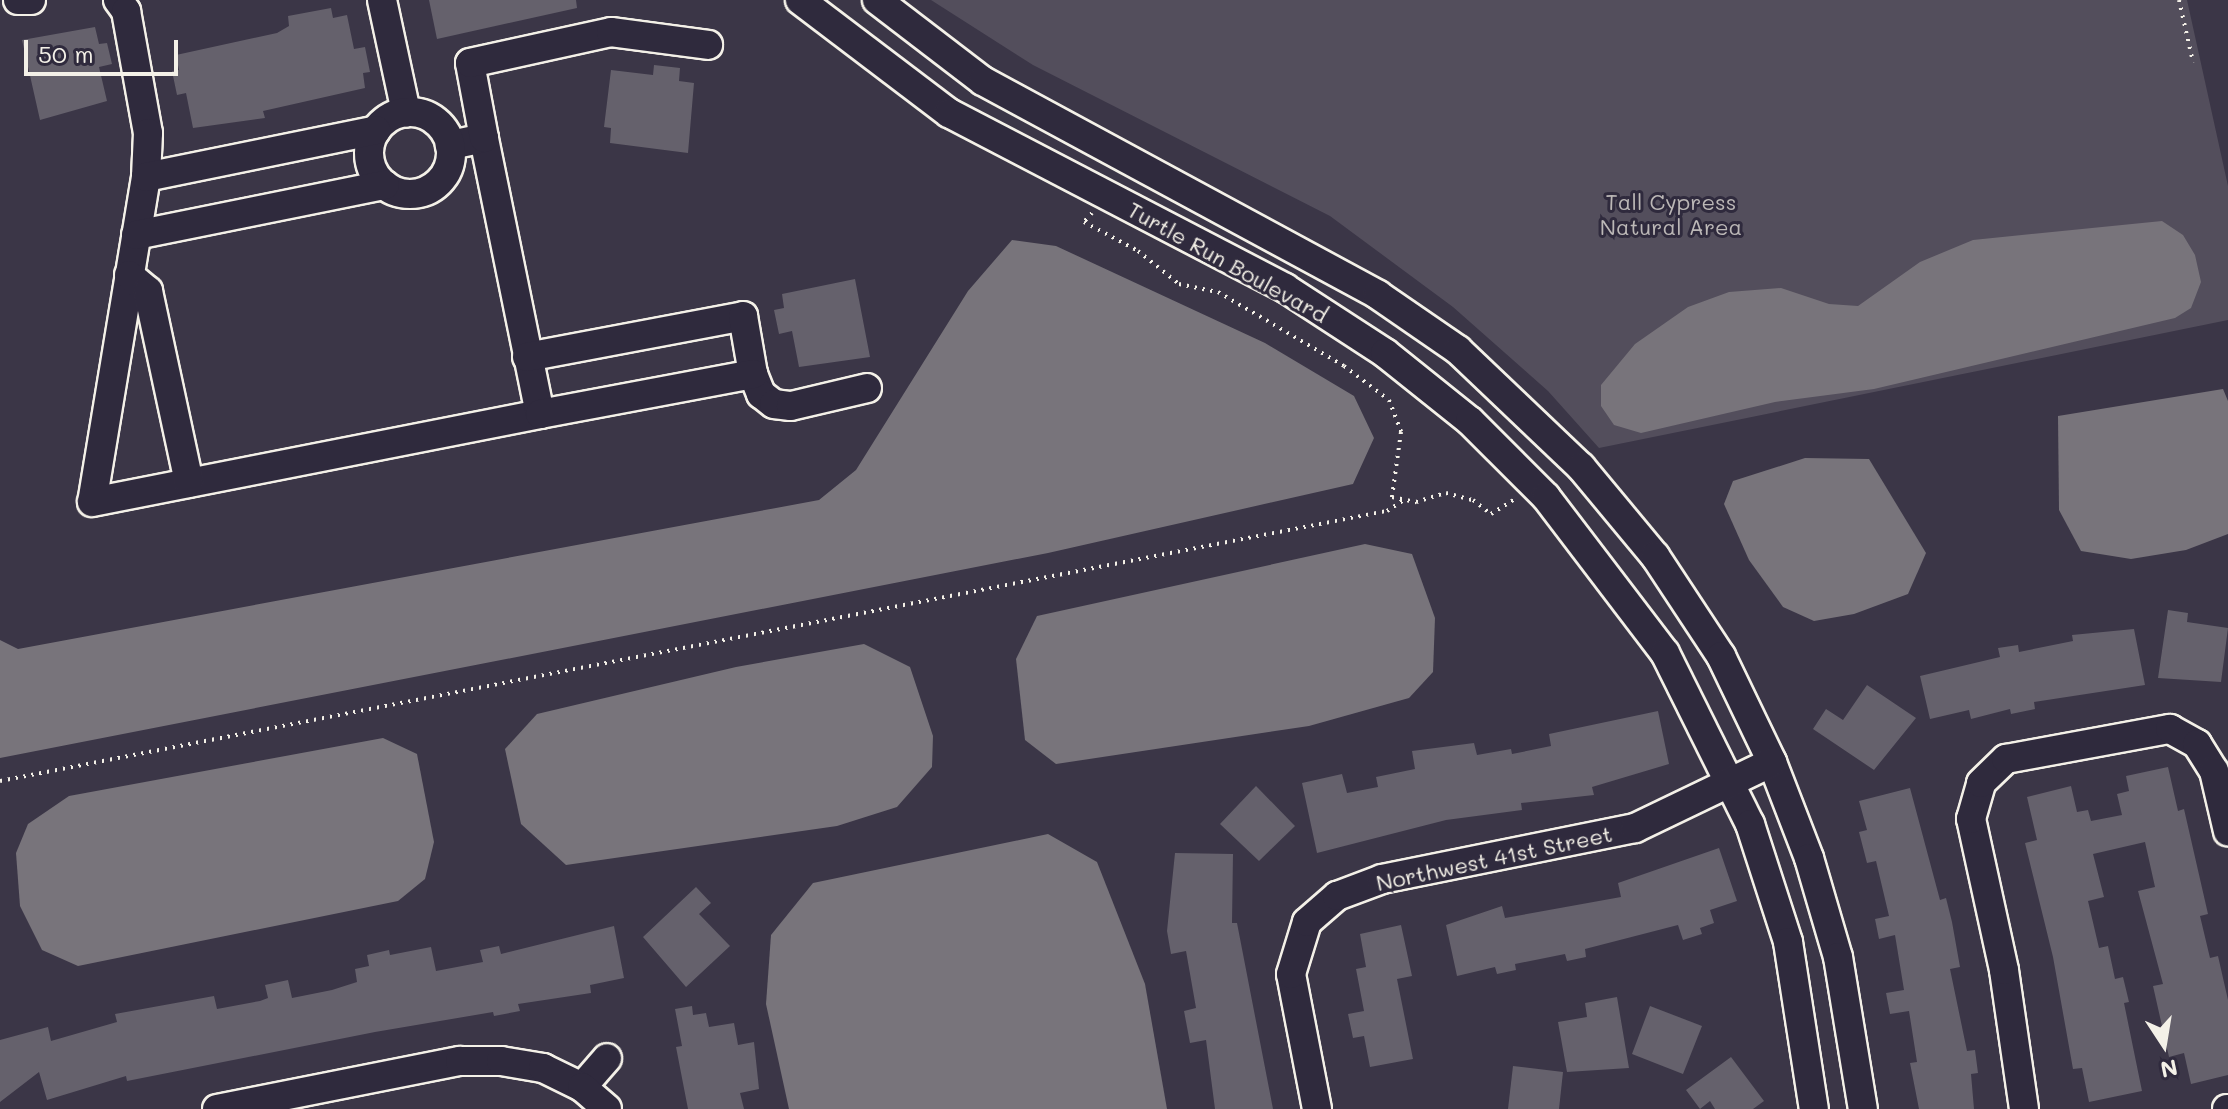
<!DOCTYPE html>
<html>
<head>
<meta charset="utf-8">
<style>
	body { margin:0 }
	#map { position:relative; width:2228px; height:1109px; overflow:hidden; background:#3b3647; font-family:Mali,sans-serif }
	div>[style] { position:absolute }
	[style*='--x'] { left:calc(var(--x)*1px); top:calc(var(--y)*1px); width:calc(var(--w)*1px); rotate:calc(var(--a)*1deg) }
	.green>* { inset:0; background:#534e5c }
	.water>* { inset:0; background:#78747b }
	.building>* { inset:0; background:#65616c }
	.path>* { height:4px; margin-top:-2px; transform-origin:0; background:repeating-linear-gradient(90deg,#f4f1e8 0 2px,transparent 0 8px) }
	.roads { filter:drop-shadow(2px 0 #f4f1e8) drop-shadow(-2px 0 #f4f1e8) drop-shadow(0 2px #f4f1e8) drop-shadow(0 -2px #f4f1e8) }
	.minor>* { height:28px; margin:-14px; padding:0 14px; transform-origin:14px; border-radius:14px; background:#2f2a3d }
	.minor>.ring { margin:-14px; padding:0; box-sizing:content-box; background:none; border:28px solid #2f2a3d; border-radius:50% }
	span { translate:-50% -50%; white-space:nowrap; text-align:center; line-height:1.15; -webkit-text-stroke:6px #2f2a3d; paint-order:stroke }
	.park-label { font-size:22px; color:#bcb8b7 }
	.street-label { font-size:22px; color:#f4f1e8 }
	.north { position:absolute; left:2124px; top:1005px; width:80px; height:80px; -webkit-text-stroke:6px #2f2a3d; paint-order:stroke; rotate:168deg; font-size:22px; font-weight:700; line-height:32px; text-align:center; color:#f4f1e8 }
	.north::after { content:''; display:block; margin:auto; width:28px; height:36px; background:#f4f1e8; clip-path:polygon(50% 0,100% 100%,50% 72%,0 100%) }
	.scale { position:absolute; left:24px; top:40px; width:154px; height:36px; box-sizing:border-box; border:4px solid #f4f1e8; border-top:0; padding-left:10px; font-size:24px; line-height:28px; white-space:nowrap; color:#f4f1e8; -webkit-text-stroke:6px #2f2a3d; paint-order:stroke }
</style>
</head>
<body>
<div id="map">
	<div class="green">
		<i style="clip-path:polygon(931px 0,2187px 0,2228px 186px,2228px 320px,1599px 448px,1548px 391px,1453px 307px,1330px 216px,1033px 65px)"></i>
	</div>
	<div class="water">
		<i style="clip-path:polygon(2162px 221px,2183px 235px,2195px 255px,2201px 282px,2191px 308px,2175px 318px,1874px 389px,1775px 402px,1641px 433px,1614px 425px,1601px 406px,1601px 385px,1635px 344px,1688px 307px,1729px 292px,1781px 288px,1829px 304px,1858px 306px,1920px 262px,1973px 240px)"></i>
		<i style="clip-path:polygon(1012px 240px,1056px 246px,1265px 343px,1354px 396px,1374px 438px,1353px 484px,1048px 553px,0 758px,0 640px,18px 649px,819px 500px,856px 470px,968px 291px)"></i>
		<i style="clip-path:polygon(2223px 389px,2228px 401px,2228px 534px,2186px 550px,2131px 559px,2081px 551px,2059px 510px,2058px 416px)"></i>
		<i style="clip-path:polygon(1805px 458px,1869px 459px,1926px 553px,1908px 594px,1854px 614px,1814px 621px,1783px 607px,1749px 560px,1724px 504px,1733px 481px)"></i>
		<i style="clip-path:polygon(1365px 544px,1412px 554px,1435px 618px,1433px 672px,1409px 698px,1309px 726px,1056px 764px,1025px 740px,1016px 659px,1037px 616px)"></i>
		<i style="clip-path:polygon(864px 644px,910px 667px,933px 736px,932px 767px,897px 807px,837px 826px,566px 865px,521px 824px,505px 749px,537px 714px,736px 667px)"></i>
		<i style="clip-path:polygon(383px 738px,417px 754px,434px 842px,425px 879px,398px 901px,78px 966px,42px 950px,20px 906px,16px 853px,28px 824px,69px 796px)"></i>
		<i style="clip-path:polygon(1048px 834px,1097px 862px,1145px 984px,1167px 1109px,789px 1109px,766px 1004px,771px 935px,813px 883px)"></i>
	</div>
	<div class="building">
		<i style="clip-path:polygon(429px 0,576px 0,577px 8px,437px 39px)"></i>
		<i style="clip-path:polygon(331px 8px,333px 18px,347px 15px,354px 49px,365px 47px,370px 72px,363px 73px,365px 88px,263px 111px,265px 118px,193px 128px,186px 93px,177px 95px,172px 71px,179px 70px,176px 55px,277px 33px,289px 26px,288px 16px)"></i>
		<i style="clip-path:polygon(95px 27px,99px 44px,107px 43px,112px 64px,99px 67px,107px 101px,40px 120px,22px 40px)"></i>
		<i style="clip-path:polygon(654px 65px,680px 68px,679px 81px,694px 83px,688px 153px,610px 143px,611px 128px,604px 127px,611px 70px,653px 75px)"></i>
		<i style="clip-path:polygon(855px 279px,870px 357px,799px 367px,792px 331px,779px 334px,774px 310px,784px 308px,782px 294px)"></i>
		<i style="clip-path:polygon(2168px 610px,2188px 613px,2187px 622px,2228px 628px,2221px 682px,2158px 678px)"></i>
		<i style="clip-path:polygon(2134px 629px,2145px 685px,2034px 702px,2035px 709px,2011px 714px,2010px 709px,1971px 719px,1969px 710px,1930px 719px,1920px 676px,2000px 657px,1998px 648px,2018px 645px,2019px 652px,2073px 641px,2072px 635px)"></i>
		<i style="clip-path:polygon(1867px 685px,1916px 718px,1874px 770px,1813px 729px,1826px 709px,1843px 720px)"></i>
		<i style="clip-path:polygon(1658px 711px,1669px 764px,1592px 787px,1594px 795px,1521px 803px,1522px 810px,1446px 820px,1317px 853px,1302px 783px,1342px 774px,1347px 793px,1378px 787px,1376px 777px,1415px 769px,1412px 751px,1474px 743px,1477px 755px,1511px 749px,1512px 754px,1551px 746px,1549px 734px)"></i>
		<i style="clip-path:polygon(2168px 767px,2178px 811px,2184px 809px,2208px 914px,2200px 916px,2210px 958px,2218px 956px,2228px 1000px,2228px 1075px,2191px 1084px,2184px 1053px,2169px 1057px,2153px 986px,2163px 984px,2138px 891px,2155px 887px,2145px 842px,2093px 854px,2104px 897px,2088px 901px,2099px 948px,2108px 946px,2115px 979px,2123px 977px,2129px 1002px,2124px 1003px,2142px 1091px,2089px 1102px,2082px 1068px,2073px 1069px,2053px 957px,2025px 843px,2037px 840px,2027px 797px,2071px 786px,2077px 812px,2088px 810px,2091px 821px,2122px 815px,2117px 794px,2129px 791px,2126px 776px)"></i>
		<i style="clip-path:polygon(1256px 786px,1295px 826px,1259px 861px,1220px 824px)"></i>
		<i style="clip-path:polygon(1910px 788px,1940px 900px,1946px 898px,1952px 922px,1960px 967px,1950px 969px,1967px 1051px,1975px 1050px,1978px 1073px,1971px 1074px,1974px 1109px,1919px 1109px,1910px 1063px,1917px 1062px,1909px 1011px,1890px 1014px,1886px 993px,1904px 990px,1895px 935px,1879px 939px,1875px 919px,1889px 916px,1876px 861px,1867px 863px,1859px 832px,1867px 830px,1859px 801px)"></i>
		<i style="clip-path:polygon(1719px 848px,1737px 901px,1710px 910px,1714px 923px,1700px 928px,1702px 934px,1683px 940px,1678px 925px,1585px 949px,1586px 957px,1567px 961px,1565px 954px,1515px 964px,1516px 970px,1497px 974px,1495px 967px,1457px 976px,1446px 925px,1502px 906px,1505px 918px,1621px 897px,1618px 883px)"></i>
		<i style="clip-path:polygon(1175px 853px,1233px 854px,1232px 923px,1237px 923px,1273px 1109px,1215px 1109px,1206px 1040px,1190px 1043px,1184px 1011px,1196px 1008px,1186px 951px,1171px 954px,1167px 931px)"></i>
		<i style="clip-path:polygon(696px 887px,711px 903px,699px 914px,730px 946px,686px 987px,643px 937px)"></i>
		<i style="clip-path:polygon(1401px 925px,1412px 976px,1397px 979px,1413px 1059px,1370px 1067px,1364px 1036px,1353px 1038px,1348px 1014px,1364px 1011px,1356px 969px,1366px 967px,1360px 934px)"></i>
		<i style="clip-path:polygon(614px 926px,624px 978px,590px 985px,591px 993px,518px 1004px,520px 1011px,494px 1016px,493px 1012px,375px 1032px,127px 1081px,126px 1076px,47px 1100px,39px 1072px,0 1102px,0 1040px,48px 1027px,51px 1041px,117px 1022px,115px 1014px,214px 996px,217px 1009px,260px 1001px,268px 998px,265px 985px,288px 980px,292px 998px,332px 990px,357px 982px,355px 969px,369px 966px,367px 955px,389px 950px,390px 955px,431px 947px,436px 971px,483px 962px,480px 950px,499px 946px,501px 954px)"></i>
		<i style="clip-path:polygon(1617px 997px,1629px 1068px,1567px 1072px,1558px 1022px,1587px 1017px,1585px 1003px)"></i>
		<i style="clip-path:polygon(692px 1006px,693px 1015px,706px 1013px,709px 1027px,734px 1023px,738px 1045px,754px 1042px,759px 1089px,740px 1093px,744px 1109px,688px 1109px,676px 1047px,682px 1046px,675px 1009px)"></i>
		<i style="clip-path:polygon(1650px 1006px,1702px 1026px,1683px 1074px,1632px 1054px)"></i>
		<i style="clip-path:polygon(1731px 1057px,1764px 1101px,1753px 1109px,1715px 1109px,1710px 1101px,1700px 1109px,1686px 1090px)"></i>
		<i style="clip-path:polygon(1513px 1066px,1563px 1072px,1559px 1109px,1508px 1109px)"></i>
	</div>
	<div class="path">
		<i style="--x:2179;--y:0;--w:64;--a:77.3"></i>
		<i style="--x:1092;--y:213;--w:12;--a:132"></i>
		<i style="--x:1084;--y:222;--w:61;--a:28.2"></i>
		<i style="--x:1138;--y:251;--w:53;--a:38.8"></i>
		<i style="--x:1179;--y:284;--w:40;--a:12"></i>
		<i style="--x:1218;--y:292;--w:146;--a:30.4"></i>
		<i style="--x:1344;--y:366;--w:56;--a:37.1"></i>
		<i style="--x:1389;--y:400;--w:34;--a:69"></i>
		<i style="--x:1401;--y:432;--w:66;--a:97.9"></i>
		<i style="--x:1392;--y:497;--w:25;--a:12"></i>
		<i style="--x:1416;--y:502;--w:31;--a:-17"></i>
		<i style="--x:1446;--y:493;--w:28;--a:15"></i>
		<i style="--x:1473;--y:500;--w:23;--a:38"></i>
		<i style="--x:1491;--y:514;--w:28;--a:-32"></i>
		<i style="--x:0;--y:781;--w:1413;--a:-11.02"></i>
		<i style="--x:1387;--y:511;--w:20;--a:-33"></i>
	</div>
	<div class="roads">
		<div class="minor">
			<i style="--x:18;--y:0;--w:13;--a:0"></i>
			<i style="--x:118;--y:0;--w:14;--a:54"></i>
			<i style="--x:126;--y:11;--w:124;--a:79.8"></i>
			<i style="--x:148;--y:133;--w:44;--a:92.6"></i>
			<i style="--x:146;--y:177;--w:329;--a:99.4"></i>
			<i style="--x:92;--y:502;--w:457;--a:-11.1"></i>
			<i style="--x:540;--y:414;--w:282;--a:-101.5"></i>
			<i style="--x:484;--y:138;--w:35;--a:168"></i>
			<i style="--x:382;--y:0;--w:115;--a:77.9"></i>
			<i style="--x:800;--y:0;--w:187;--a:37.2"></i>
			<i style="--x:949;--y:113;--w:379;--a:27.5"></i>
			<i style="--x:1285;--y:288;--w:119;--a:33"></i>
			<i style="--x:1385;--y:353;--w:109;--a:38.7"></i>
			<i style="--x:1470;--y:421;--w:107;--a:45"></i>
			<i style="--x:1546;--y:497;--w:196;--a:52.7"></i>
			<i style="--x:1665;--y:653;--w:191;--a:63.6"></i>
			<i style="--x:1750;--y:824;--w:124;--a:72.1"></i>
			<i style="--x:1788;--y:942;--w:169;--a:81.2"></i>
			<i style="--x:877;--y:0;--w:133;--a:37.4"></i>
			<i style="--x:983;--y:81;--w:449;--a:28.4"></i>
			<i style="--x:1378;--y:295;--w:97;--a:34.5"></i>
			<i style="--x:1458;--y:350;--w:170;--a:43.6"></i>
			<i style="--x:1581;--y:467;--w:116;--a:50.3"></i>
			<i style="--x:1655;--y:556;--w:120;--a:56.6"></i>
			<i style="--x:1721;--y:656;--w:118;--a:64.3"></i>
			<i style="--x:1772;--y:762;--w:103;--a:68.9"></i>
			<i style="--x:1809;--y:858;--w:103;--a:73.7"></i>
			<i style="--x:1838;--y:957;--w:154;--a:80.7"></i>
			<i class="ring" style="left:369px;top:112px;width:54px;height:54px"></i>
			<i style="--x:484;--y:138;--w:76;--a:-100.6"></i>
			<i style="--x:470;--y:63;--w:144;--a:-12.4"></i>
			<i style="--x:611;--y:32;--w:98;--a:7.6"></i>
			<i style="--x:146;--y:177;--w:235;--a:-11.5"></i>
			<i style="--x:136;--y:235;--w:254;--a:-11.4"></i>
			<i style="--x:129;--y:275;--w:25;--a:40"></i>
			<i style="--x:148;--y:291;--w:196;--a:77.9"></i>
			<i style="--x:527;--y:357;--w:220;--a:-10.7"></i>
			<i style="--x:743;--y:316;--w:59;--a:80.2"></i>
			<i style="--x:753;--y:374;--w:22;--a:68"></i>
			<i style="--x:761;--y:394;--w:16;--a:38"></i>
			<i style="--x:774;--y:404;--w:17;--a:7"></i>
			<i style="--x:791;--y:406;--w:78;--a:-13.3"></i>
			<i style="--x:540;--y:414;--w:217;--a:-10.6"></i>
			<i style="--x:582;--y:1087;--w:38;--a:-49"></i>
			<i style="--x:217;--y:1109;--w:248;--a:-11.2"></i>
			<i style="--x:460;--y:1061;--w:41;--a:0"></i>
			<i style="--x:501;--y:1061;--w:43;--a:9.5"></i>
			<i style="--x:543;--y:1068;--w:43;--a:26"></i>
			<i style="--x:582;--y:1087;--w:33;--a:41"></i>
			<i style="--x:1317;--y:1109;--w:137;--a:-100.9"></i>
			<i style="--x:1291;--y:974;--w:54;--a:-72.9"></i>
			<i style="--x:1307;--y:922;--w:40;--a:-41"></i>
			<i style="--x:1337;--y:896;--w:48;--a:-20.7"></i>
			<i style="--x:1382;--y:879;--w:258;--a:-11.4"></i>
			<i style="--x:1635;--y:828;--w:152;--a:-25.7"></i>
			<i style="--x:2024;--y:1109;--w:140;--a:-98.2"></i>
			<i style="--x:2004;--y:970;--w:155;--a:-102.3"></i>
			<i style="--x:1971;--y:819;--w:37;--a:-74"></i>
			<i style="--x:1981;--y:783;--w:35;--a:-44"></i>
			<i style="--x:2006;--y:759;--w:167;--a:-10.4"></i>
			<i style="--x:2170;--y:729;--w:31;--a:29"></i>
			<i style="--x:2197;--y:744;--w:32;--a:58"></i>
			<i style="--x:2214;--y:771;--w:62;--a:76.9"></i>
			<i style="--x:2227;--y:1109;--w:1;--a:0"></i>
		</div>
	</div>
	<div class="park-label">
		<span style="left:1671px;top:214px">Tall Cypress<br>Natural Area</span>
	</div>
	<div class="street-label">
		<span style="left:1228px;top:262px;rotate:29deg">Turtle Run Boulevard</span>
		<span style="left:1494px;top:858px;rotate:-12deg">Northwest 41st Street</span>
	</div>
	<div class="north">N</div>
	<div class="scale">50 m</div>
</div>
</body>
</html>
